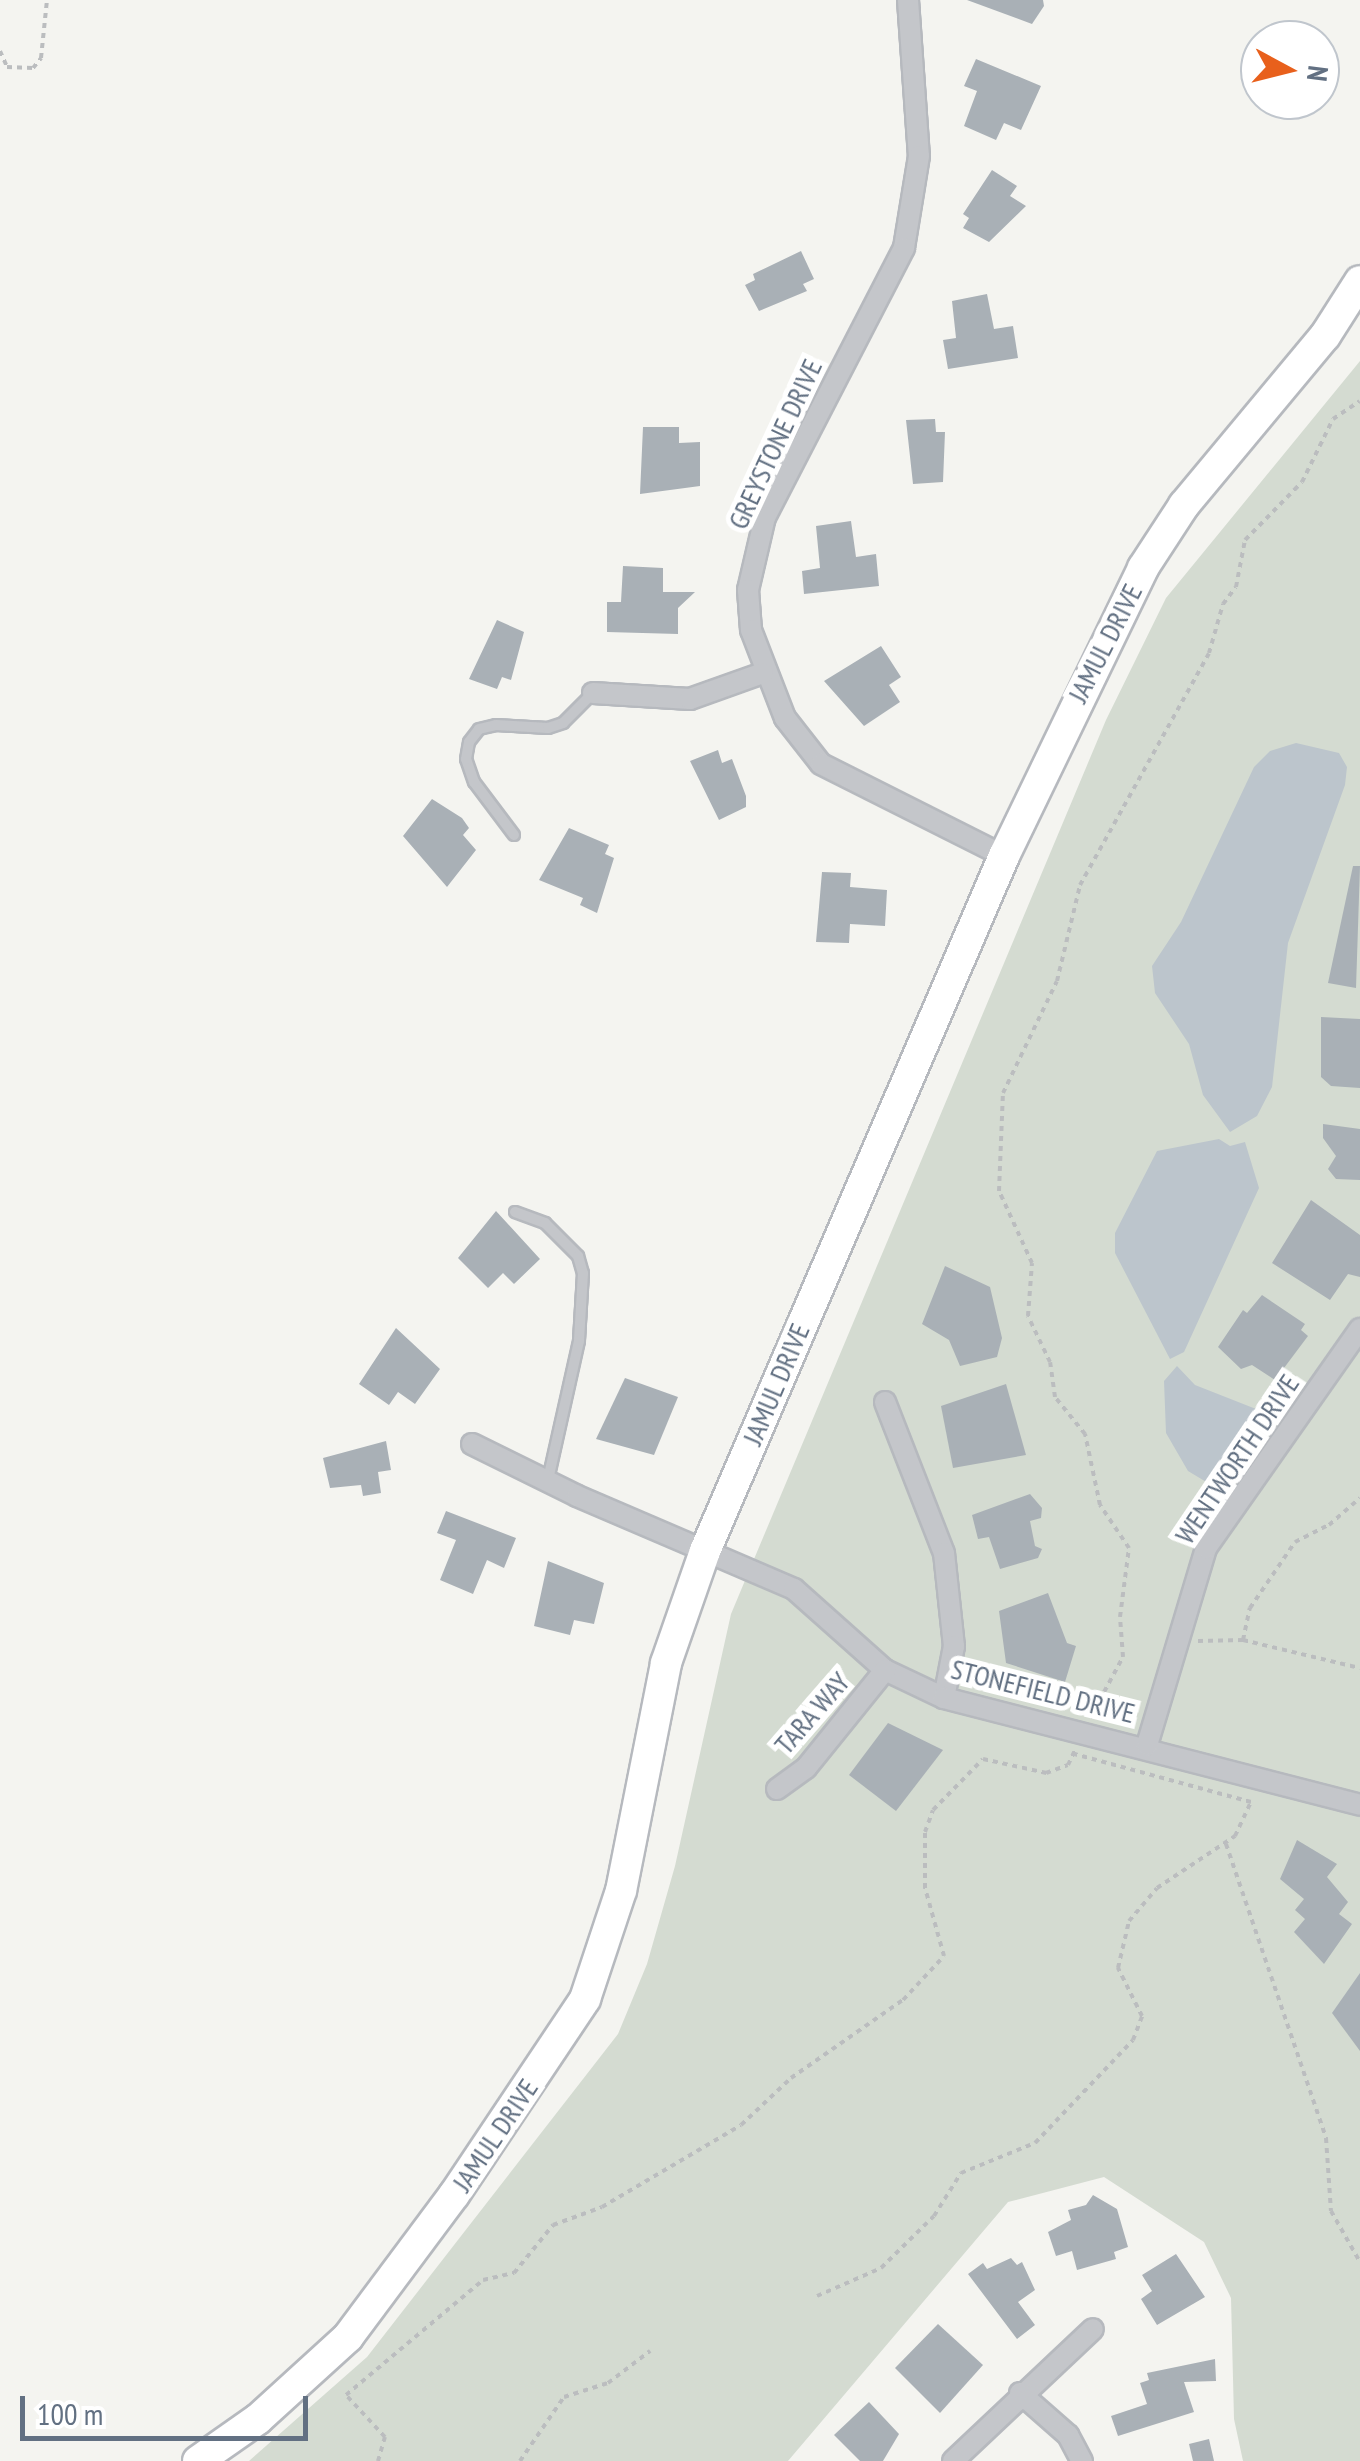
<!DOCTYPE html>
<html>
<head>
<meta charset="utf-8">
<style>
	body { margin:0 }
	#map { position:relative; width:1360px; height:2461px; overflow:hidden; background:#f4f4f0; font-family:"PT Sans Narrow",sans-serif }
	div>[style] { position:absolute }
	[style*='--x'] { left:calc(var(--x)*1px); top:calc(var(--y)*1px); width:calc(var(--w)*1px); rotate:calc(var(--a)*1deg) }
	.green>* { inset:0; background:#d4dbd1 }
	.water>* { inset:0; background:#bcc5cc }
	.building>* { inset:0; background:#a9b0b6 }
	.path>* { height:4px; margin-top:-2px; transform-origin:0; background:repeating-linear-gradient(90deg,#bbbdbf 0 5px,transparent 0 10px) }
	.roads { filter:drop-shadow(2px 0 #b6b9be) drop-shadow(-2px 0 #b6b9be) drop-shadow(0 2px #b6b9be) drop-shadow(0 -2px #b6b9be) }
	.lane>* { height:10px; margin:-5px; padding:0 5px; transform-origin:5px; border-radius:5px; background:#c4c6ca }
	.street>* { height:20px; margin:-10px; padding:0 10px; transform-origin:10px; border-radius:10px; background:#c4c6ca }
	.secondary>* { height:30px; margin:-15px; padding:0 15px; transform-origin:15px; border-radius:15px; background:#fff }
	span { translate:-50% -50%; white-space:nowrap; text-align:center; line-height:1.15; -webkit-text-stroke:10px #fff; paint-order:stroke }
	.street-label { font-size:28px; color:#627082 }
	.north { position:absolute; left:1240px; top:20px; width:100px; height:100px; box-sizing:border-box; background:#fff; border:2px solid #c0c6cd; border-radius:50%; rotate:97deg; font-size:28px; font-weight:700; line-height:40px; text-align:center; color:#627082 }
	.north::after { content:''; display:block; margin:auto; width:35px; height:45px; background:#e8601c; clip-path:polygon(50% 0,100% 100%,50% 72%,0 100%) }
	.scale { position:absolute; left:20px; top:2396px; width:288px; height:45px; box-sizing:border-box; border:5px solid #627082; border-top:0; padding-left:12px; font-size:30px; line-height:35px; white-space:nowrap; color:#627082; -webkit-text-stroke:8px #fff; paint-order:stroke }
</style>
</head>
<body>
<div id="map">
	<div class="green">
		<i style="clip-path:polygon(1360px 361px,1360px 2461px,1243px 2461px,1234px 2419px,1231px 2298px,1204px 2242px,1104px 2177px,1008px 2202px,788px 2461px,249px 2461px,367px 2357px,618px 2034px,647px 1964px,675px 1866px,731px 1614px,1106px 720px,1166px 598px)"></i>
	</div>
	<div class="water">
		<i style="clip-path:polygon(1296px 743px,1339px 753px,1347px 767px,1345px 785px,1288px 943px,1272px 1087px,1257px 1116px,1230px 1132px,1203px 1095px,1189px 1044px,1155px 993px,1152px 966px,1181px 922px,1254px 767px,1270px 751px)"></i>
		<i style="clip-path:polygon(1219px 1139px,1230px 1146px,1245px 1142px,1259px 1188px,1184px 1352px,1170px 1359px,1115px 1253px,1115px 1233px,1157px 1151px)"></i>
		<i style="clip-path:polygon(1177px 1366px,1195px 1385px,1256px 1409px,1242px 1450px,1208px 1483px,1188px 1471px,1166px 1433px,1164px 1381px)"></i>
	</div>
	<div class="building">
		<i style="clip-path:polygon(967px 0,1043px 0,1044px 6px,1032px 24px)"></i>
		<i style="clip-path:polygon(976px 59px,1041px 86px,1021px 130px,1004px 123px,996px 140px,964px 126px,977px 91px,964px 86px)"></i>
		<i style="clip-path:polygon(992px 170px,1017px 186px,1010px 196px,1026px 206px,989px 242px,963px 228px,969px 218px,963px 214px)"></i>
		<i style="clip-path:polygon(801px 251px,814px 279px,803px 284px,807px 291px,759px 311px,745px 285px,755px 280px,753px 274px)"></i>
		<i style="clip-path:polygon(987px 294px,994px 329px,1013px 326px,1018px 358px,948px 369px,943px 340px,956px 338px,952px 301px)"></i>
		<i style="clip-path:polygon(935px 419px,936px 432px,945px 432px,943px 482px,913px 484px,906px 420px)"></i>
		<i style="clip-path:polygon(643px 427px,679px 427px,679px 443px,700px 442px,700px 486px,640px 494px)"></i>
		<i style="clip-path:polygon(851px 521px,856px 557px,876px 554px,879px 586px,804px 594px,802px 571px,820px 568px,816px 526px)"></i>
		<i style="clip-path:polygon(623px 566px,663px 568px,663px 592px,695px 592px,678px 608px,678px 634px,607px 632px,607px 602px,621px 602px)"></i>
		<i style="clip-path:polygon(497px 620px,524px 632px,511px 680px,502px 677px,497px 689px,469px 679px)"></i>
		<i style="clip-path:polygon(881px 646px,901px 677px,889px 685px,900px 702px,864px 726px,824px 681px)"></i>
		<i style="clip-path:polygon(718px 750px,722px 763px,732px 759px,746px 796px,746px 807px,719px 820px,690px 761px)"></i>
		<i style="clip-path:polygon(432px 799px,462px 818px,469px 828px,463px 835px,476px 850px,447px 887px,403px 836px)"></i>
		<i style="clip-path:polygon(569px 828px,609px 845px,605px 854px,614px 858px,597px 913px,580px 905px,583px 898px,539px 880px)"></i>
		<i style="clip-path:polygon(1353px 866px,1360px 866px,1356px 988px,1328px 983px)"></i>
		<i style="clip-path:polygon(822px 872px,851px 873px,850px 887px,887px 890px,885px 926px,850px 924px,849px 943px,816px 942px)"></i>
		<i style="clip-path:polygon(1321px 1017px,1360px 1019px,1360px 1088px,1331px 1086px,1321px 1077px)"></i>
		<i style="clip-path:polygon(1323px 1124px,1360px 1129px,1360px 1180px,1336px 1179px,1328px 1169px,1336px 1156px,1323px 1138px)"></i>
		<i style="clip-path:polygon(1311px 1200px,1360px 1235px,1360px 1277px,1348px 1274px,1330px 1300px,1272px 1263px)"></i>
		<i style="clip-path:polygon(496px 1211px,540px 1259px,514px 1284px,503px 1273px,488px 1288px,458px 1258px)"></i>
		<i style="clip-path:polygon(945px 1266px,990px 1287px,1002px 1338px,997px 1357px,960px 1366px,949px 1340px,922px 1324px)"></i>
		<i style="clip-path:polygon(1262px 1295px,1305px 1324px,1301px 1330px,1308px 1336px,1275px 1380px,1252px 1365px,1241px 1369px,1218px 1347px,1243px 1310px,1247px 1313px)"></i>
		<i style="clip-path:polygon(396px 1328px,440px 1369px,415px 1404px,398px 1392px,389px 1405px,359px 1384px)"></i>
		<i style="clip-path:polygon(625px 1378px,678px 1397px,654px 1455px,596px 1439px)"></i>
		<i style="clip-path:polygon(1006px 1384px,1026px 1455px,953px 1468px,941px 1406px)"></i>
		<i style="clip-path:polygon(386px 1441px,391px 1470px,378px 1472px,381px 1493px,363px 1496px,361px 1485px,330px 1488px,323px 1458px)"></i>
		<i style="clip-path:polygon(1030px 1494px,1042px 1508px,1041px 1518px,1030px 1521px,1035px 1546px,1042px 1549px,1038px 1558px,1000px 1569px,989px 1537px,978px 1539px,972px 1515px)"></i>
		<i style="clip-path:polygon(446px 1511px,516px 1538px,504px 1568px,487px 1560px,473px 1594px,440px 1580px,456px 1540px,437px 1533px)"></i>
		<i style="clip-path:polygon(548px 1561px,604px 1583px,594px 1624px,574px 1620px,570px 1635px,534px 1626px)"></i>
		<i style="clip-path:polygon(1048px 1593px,1067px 1643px,1076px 1646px,1065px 1682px,1006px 1663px,999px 1611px)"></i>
		<i style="clip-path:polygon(888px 1723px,943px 1750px,896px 1811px,849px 1775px)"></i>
		<i style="clip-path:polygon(1297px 1840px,1337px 1864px,1327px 1877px,1348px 1902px,1339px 1914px,1352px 1924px,1324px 1964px,1294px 1932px,1305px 1919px,1295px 1910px,1304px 1899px,1280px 1879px)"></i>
		<i style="clip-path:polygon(1360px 1973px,1360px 2051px,1332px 2013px)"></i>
		<i style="clip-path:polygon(1093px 2195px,1117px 2209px,1128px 2247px,1114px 2252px,1116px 2259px,1077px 2270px,1072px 2251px,1056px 2256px,1048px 2232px,1071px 2220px,1068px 2210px,1086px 2205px)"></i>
		<i style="clip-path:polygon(1176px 2254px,1205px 2297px,1157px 2325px,1141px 2299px,1152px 2291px,1142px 2275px)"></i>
		<i style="clip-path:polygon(1011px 2258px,1017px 2265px,1022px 2262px,1035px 2290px,1018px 2302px,1035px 2325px,1017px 2339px,968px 2274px,983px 2263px,987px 2269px)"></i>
		<i style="clip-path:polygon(938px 2324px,983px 2365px,940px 2413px,895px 2368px)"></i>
		<i style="clip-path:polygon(1215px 2359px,1216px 2381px,1184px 2382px,1194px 2412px,1118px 2436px,1111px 2416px,1147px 2404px,1140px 2383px,1149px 2380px,1147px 2373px)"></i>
		<i style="clip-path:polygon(869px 2402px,899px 2434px,883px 2461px,860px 2461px,834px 2435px)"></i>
		<i style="clip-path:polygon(1209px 2439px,1214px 2461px,1193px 2461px,1189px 2444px)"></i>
	</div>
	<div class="path">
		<i style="--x:0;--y:51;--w:17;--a:66"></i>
		<i style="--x:7;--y:67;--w:26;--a:2"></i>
		<i style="--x:33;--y:68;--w:13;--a:-51"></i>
		<i style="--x:41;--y:58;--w:58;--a:-84.1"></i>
		<i style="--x:1243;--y:1640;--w:33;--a:-78"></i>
		<i style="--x:1250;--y:1608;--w:80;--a:-55.7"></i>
		<i style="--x:1295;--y:1542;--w:38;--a:-27"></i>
		<i style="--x:1329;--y:1525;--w:41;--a:-41.1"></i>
		<i style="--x:1198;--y:1641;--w:45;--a:-1.3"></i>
		<i style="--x:1243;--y:1640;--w:120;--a:13.5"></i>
		<i style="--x:1090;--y:1718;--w:69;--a:-61.6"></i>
		<i style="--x:1123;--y:1657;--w:40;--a:-94.3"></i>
		<i style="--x:1120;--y:1617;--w:70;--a:-82.6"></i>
		<i style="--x:1129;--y:1548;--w:52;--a:-124"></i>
		<i style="--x:1100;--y:1505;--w:73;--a:-101.9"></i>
		<i style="--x:1085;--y:1434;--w:48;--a:-129"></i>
		<i style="--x:1055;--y:1397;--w:35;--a:-98"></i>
		<i style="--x:1050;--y:1362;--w:51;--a:-115.6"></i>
		<i style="--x:1028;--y:1316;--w:53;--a:-85.7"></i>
		<i style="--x:1032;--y:1263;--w:79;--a:-114.6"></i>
		<i style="--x:999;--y:1191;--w:98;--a:-87.7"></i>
		<i style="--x:1003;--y:1093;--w:124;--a:-64.3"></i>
		<i style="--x:1057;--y:981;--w:99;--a:-76.5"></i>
		<i style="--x:1080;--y:885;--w:265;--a:-60.9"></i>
		<i style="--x:1209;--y:653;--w:51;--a:-74.1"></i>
		<i style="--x:1223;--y:604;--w:21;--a:-53"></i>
		<i style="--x:1236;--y:587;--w:48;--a:-79.2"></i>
		<i style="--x:1245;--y:540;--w:81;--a:-45.5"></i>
		<i style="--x:1302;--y:482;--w:70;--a:-63.8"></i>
		<i style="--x:1333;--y:419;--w:32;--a:-34"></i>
		<i style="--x:1226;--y:1844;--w:311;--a:71.2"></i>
		<i style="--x:1326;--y:2138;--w:73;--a:86.1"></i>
		<i style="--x:1331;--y:2211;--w:59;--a:60.4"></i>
		<i style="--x:817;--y:2296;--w:70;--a:-23.6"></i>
		<i style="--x:881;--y:2268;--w:74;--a:-44.5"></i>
		<i style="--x:934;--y:2216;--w:51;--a:-57.9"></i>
		<i style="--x:961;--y:2173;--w:80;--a:-22.1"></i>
		<i style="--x:1035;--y:2143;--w:142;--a:-46.4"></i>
		<i style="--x:1133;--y:2040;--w:26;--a:-69"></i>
		<i style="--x:1142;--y:2016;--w:54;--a:-116.6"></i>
		<i style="--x:1118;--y:1968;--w:48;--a:-76.8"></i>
		<i style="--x:1129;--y:1921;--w:43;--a:-49.7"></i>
		<i style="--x:1157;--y:1888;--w:94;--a:-33.7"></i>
		<i style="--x:1235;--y:1836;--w:38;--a:-65"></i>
		<i style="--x:1251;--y:1802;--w:183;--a:-164.8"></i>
		<i style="--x:378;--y:2461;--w:25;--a:-74"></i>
		<i style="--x:385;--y:2437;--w:57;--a:-132.9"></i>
		<i style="--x:346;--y:2395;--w:179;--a:-40"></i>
		<i style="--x:483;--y:2280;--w:32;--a:-13"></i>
		<i style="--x:514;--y:2273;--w:62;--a:-50.9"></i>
		<i style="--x:553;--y:2225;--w:52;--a:-20.2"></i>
		<i style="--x:602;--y:2207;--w:161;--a:-30.5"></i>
		<i style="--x:741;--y:2125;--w:69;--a:-43.2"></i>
		<i style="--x:791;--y:2078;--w:136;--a:-34.9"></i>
		<i style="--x:903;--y:2000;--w:60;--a:-47"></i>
		<i style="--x:944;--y:1956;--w:71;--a:-105.6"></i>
		<i style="--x:925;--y:1888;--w:56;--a:-90"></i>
		<i style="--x:925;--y:1832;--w:23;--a:-70"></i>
		<i style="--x:933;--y:1810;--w:71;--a:-45.6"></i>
		<i style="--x:983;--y:1759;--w:65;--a:12.5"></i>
		<i style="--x:1046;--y:1773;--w:23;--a:-20"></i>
		<i style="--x:1068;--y:1765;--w:17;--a:-65"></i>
		<i style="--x:520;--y:2461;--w:78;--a:-55.5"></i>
		<i style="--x:564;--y:2397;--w:46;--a:-17.7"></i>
		<i style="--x:608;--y:2383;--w:53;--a:-37.3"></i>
	</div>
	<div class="roads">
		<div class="lane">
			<i style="--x:514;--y:835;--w:66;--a:-127"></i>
			<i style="--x:474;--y:782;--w:24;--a:-109"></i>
			<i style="--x:466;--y:759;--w:17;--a:-80"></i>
			<i style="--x:469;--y:742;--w:16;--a:-52"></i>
			<i style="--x:479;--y:729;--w:17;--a:-13"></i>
			<i style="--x:496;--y:725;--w:52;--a:3.3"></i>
			<i style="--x:548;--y:728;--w:16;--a:-18"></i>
			<i style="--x:563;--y:723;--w:42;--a:-45"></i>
			<i style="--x:515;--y:1212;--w:32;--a:20"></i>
			<i style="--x:545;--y:1223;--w:47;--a:45"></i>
			<i style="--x:578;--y:1256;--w:18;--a:74"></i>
			<i style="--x:583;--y:1273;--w:68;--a:93.4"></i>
			<i style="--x:579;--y:1341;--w:142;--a:102.6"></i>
		</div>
		<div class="street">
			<i style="--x:908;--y:0;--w:156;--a:86"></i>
			<i style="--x:919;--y:156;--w:93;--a:99.3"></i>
			<i style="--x:904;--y:248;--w:303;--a:117.3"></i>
			<i style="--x:765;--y:517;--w:75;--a:103.1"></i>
			<i style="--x:748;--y:590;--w:40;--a:85.7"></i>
			<i style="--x:751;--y:630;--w:94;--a:68.9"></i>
			<i style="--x:785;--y:718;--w:58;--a:52"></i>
			<i style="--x:821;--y:764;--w:205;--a:26.7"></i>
			<i style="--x:593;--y:693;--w:97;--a:3.5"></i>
			<i style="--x:690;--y:699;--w:77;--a:-19.6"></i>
			<i style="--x:885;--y:1402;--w:162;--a:68.7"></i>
			<i style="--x:944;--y:1553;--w:94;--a:83.9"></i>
			<i style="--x:954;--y:1646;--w:53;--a:100.9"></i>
			<i style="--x:472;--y:1444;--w:117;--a:26.3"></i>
			<i style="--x:577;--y:1496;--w:236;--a:23.2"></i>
			<i style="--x:794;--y:1589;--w:122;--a:41.7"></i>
			<i style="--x:885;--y:1670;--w:65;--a:25.4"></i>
			<i style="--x:944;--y:1698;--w:430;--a:14.4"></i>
			<i style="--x:1147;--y:1745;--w:206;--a:-73.3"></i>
			<i style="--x:1206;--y:1548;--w:268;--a:-54.9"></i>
			<i style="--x:777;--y:1789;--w:36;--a:-36"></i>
			<i style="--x:806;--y:1768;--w:126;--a:-51.1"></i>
			<i style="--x:1020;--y:2393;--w:64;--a:41.2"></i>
			<i style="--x:1068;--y:2435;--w:30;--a:62"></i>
			<i style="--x:953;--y:2461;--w:192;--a:-43.3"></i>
		</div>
		<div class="secondary">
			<i style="--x:198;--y:2461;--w:73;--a:-35"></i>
			<i style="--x:258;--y:2419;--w:122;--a:-42.3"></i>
			<i style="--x:348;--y:2337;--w:177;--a:-53.3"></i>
			<i style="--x:454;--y:2195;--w:236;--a:-56.2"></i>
			<i style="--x:585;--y:1999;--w:114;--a:-71.6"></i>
			<i style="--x:621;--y:1891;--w:232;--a:-78.8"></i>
			<i style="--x:666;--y:1663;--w:119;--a:-70.8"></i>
			<i style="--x:705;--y:1551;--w:757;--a:-66.72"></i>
			<i style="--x:1004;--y:856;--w:320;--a:-64.2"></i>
			<i style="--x:1143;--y:568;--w:75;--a:-56.9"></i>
			<i style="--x:1184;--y:505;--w:220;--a:-50.2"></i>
			<i style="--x:1325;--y:336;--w:65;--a:-57.5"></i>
		</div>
	</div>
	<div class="street-label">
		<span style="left:775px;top:444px;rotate:-65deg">GREYSTONE DRIVE</span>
		<span style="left:1105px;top:643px;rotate:-63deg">JAMUL DRIVE</span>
		<span style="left:776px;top:1384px;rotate:-67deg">JAMUL DRIVE</span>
		<span style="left:1237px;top:1459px;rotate:-56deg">WENTWORTH DRIVE</span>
		<span style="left:1043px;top:1691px;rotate:14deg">STONEFIELD DRIVE</span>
		<span style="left:812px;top:1713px;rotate:-49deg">TARA WAY</span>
		<span style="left:495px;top:2135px;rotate:-56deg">JAMUL DRIVE</span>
	</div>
	<div class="north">N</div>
	<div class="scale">100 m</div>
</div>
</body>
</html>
